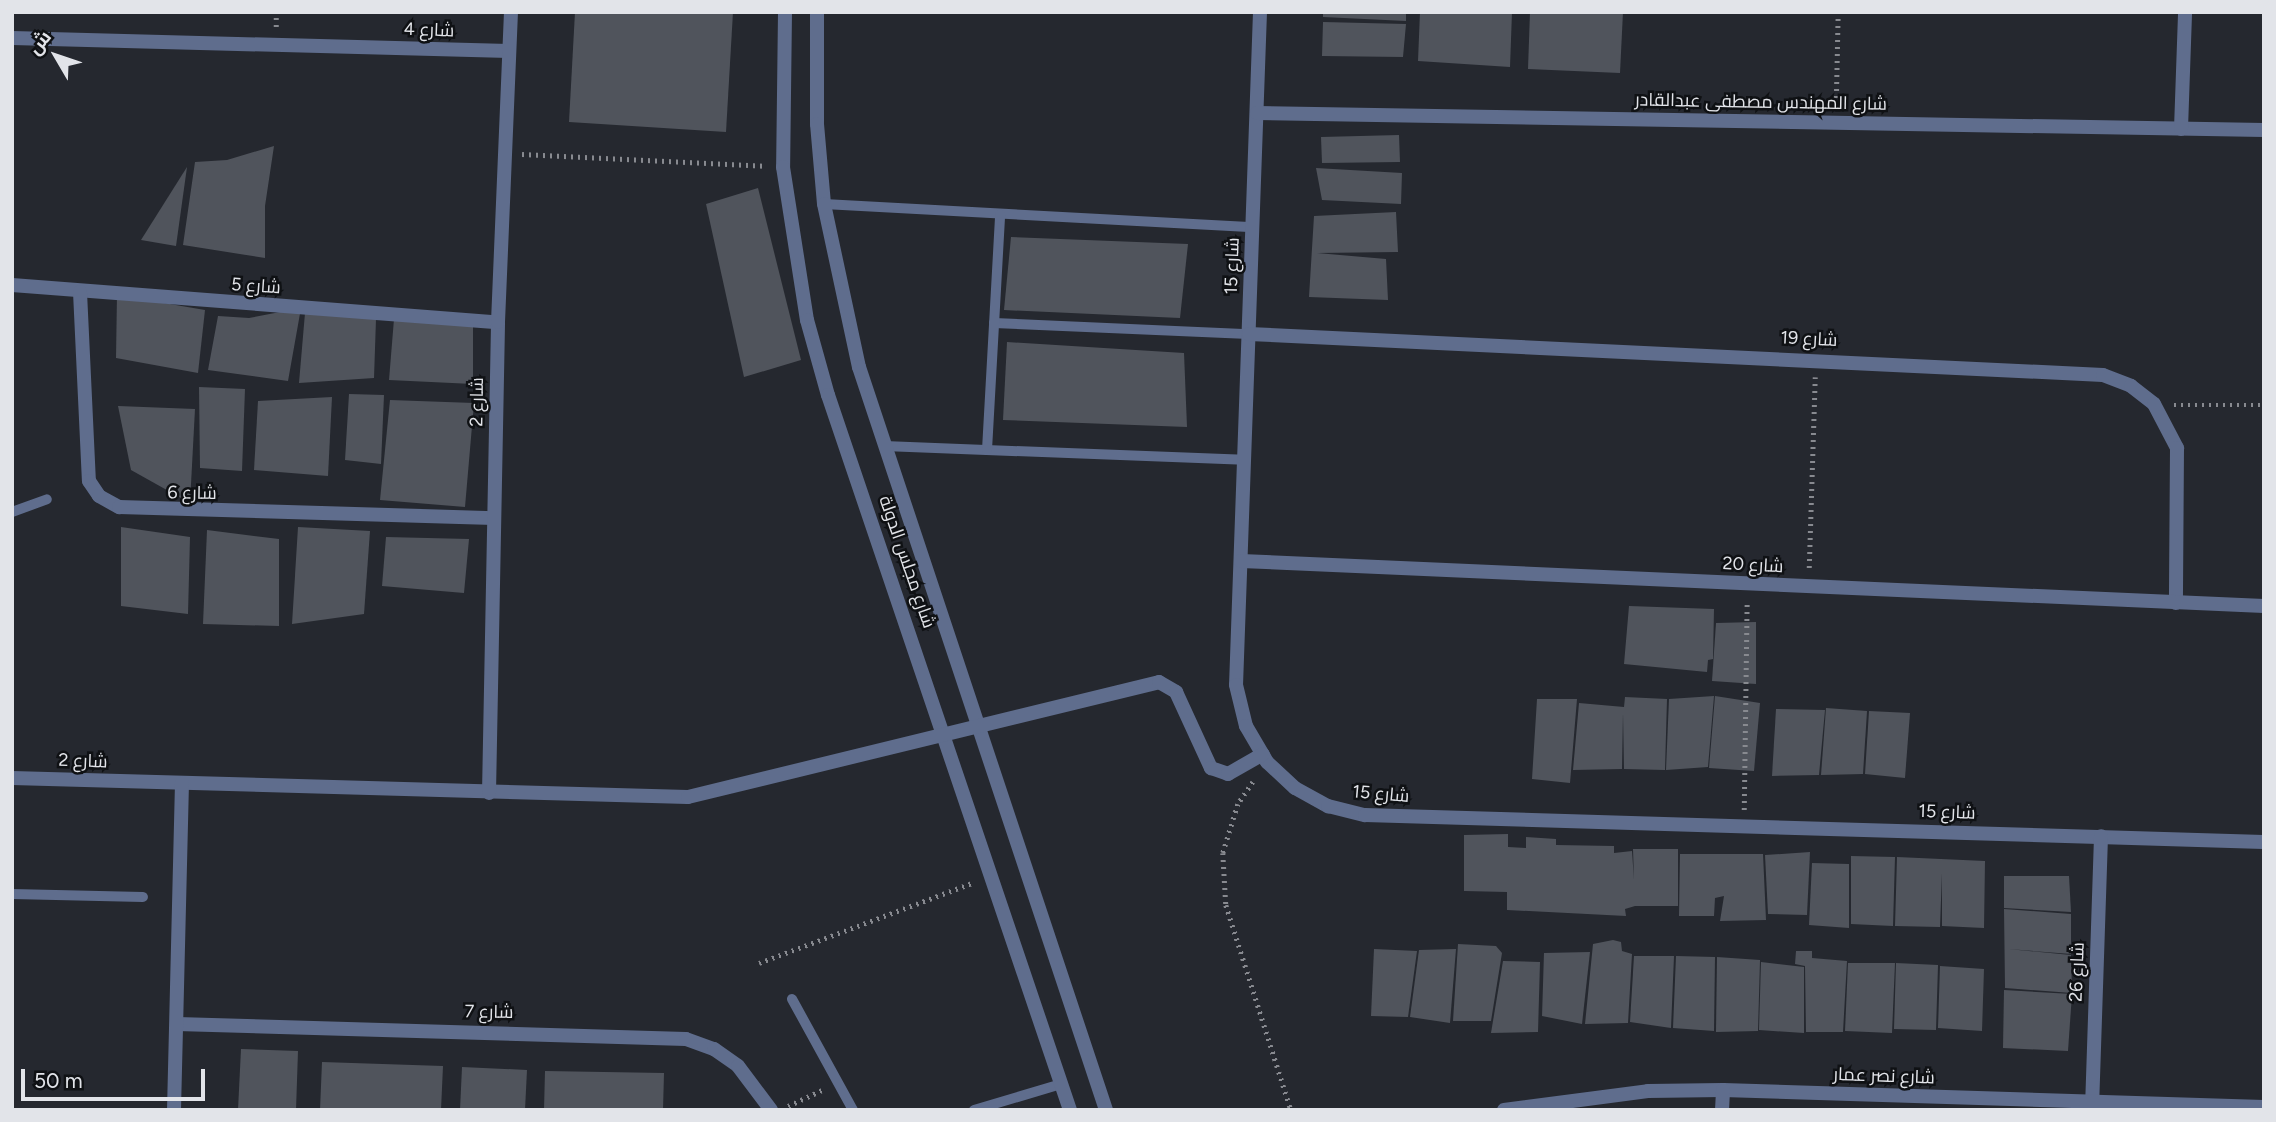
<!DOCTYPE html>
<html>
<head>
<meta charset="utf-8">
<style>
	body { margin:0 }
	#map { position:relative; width:2276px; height:1122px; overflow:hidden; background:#25282f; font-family:Figtree,Cairo,sans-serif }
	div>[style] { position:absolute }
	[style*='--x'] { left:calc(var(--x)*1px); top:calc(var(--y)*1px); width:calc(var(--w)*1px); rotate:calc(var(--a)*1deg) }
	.building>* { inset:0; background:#50545c }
	.path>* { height:4.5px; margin-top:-2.25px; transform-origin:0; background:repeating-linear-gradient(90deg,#888a90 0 2px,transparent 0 7px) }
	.lane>* { height:10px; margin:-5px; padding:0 5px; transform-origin:5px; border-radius:5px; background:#5f6d8d }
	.street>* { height:14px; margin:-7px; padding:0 7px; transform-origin:7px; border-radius:7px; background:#5f6d8d }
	span { translate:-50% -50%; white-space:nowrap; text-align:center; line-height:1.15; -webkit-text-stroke:5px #0f1114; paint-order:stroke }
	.street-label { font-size:18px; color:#e2e4e9 }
	.frame { position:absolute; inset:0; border:14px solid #e2e4e9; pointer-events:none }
	.north { position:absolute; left:21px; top:21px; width:70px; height:70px; -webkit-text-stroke:5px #0f1114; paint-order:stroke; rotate:309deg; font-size:19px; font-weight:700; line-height:28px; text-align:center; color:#e2e4e9 }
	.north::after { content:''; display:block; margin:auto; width:24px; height:32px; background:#e2e4e9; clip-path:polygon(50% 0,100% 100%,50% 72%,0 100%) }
	.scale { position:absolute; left:21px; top:1069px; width:184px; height:32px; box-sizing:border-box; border:4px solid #e2e4e9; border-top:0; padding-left:9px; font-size:21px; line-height:24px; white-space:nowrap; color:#e2e4e9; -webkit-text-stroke:5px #0f1114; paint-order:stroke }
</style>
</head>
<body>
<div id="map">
	<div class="building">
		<i style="clip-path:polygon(575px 12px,733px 12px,726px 132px,569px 122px)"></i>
		<i style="clip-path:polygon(1323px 12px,1406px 12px,1406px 21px,1323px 17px)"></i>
		<i style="clip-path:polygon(1420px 12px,1512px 12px,1510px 67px,1418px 61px)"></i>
		<i style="clip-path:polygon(1530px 12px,1623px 12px,1620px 73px,1528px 69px)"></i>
		<i style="clip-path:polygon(1323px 22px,1406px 24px,1403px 57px,1322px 56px)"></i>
		<i style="clip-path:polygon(1399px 135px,1400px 162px,1322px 163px,1321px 137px)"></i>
		<i style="clip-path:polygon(274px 146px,265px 206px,265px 258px,183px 245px,195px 162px,227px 160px)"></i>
		<i style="clip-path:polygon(187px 167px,176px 246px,141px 240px)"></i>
		<i style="clip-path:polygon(1316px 168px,1402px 173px,1401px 204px,1322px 200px)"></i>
		<i style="clip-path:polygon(758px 188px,801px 360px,744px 377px,706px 204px)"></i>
		<i style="clip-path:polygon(1396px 212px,1398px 252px,1317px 253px,1386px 259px,1388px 300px,1309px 297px,1314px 216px)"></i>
		<i style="clip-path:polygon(1011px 237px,1188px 244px,1180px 318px,1004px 310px)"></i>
		<i style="clip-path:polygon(117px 295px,205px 310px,198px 373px,116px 358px)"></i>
		<i style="clip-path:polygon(301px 308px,288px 381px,208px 370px,218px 316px,249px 318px)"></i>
		<i style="clip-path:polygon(305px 313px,376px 319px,374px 378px,299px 383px)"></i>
		<i style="clip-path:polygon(394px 319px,473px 324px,473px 384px,389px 380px)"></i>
		<i style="clip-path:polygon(1007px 342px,1184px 353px,1187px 427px,1003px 420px)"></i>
		<i style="clip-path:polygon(199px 387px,245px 389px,242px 471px,200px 468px)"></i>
		<i style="clip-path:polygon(349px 394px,384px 395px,381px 464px,345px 460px)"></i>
		<i style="clip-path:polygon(332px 397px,328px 476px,254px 470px,258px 401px)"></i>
		<i style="clip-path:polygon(390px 400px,474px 403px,465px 507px,380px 500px)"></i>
		<i style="clip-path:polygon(118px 406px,195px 409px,190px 503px,131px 470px)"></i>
		<i style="clip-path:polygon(121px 527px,190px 537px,188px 614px,121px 606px)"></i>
		<i style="clip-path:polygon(298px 527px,370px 531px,364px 614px,292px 624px)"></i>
		<i style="clip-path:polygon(207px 530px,279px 539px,279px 626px,203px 624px)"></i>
		<i style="clip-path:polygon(386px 537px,469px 539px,464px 593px,382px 586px)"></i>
		<i style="clip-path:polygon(1629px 606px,1714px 609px,1713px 659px,1708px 660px,1707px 672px,1624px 664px)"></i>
		<i style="clip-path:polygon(1756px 622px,1756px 684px,1712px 681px,1716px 623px)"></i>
		<i style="clip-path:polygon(1714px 696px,1708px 767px,1666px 770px,1669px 699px)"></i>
		<i style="clip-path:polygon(1715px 696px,1760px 703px,1754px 771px,1709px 768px)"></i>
		<i style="clip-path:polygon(1625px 697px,1667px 699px,1665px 770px,1624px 769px,1623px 713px,1622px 769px,1573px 770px,1579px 703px,1624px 707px)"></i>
		<i style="clip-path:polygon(1537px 699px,1577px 699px,1570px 783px,1532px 779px)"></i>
		<i style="clip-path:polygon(1826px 708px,1867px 711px,1863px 774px,1821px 775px)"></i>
		<i style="clip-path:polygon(1776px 709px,1825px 710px,1819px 775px,1772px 776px)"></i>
		<i style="clip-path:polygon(1869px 711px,1910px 713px,1905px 778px,1865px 774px)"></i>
		<i style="clip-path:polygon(1508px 834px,1508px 847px,1526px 848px,1526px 837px,1556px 839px,1556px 845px,1614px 846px,1614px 853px,1632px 851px,1634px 880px,1633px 849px,1678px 849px,1678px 906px,1635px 906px,1625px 909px,1626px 916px,1507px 910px,1507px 892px,1464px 891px,1464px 835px)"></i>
		<i style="clip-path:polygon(1810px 852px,1807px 915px,1768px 914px,1765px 855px)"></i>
		<i style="clip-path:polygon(1680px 854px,1763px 854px,1766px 920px,1720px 921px,1724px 896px,1715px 898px,1714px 916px,1679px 916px)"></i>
		<i style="clip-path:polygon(1851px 856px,1895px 857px,1893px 926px,1851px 924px)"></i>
		<i style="clip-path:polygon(1897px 857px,1985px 861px,1984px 928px,1942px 926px,1942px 873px,1940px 927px,1895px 926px)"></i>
		<i style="clip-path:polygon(1812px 863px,1849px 864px,1849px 928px,1809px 925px)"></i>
		<i style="clip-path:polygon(2004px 876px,2069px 876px,2071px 912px,2004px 908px)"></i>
		<i style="clip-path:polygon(2004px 909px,2071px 914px,2071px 954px,2008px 949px,2071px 955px,2072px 993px,2005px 988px)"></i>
		<i style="clip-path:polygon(1613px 940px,1621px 942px,1622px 951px,1632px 954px,1628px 1023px,1585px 1024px,1593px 944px)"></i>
		<i style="clip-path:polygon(1458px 944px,1496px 946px,1502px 953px,1491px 1021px,1453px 1021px)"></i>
		<i style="clip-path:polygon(1374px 949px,1417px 951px,1408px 1017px,1371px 1016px)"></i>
		<i style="clip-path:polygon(1456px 949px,1450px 1023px,1410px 1017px,1419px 950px)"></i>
		<i style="clip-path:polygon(1796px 951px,1812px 951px,1812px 958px,1847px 961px,1843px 1032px,1806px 1032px,1805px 966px,1795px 964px)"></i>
		<i style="clip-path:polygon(1590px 952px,1582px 1024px,1542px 1016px,1544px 953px)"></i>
		<i style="clip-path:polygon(1634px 956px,1674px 956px,1671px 1028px,1630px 1022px)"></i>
		<i style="clip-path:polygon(1676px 956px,1715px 957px,1714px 1031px,1673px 1028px)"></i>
		<i style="clip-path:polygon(1717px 957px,1760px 960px,1758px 1031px,1716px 1032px)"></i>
		<i style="clip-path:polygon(1503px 961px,1540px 962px,1538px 1032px,1491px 1033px)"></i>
		<i style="clip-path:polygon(1761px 962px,1804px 967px,1804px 1033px,1759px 1030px)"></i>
		<i style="clip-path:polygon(1848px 963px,1895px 963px,1892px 1033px,1845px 1031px)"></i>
		<i style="clip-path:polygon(1896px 963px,1938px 965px,1936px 1030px,1894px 1029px)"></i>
		<i style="clip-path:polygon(1940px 966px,1984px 969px,1982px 1031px,1938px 1028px)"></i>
		<i style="clip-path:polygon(2004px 990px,2072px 994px,2068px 1051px,2003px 1048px)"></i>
		<i style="clip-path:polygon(241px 1049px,298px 1051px,296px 1110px,238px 1110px)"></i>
		<i style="clip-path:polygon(322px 1062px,443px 1066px,441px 1110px,320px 1110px)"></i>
		<i style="clip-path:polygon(462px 1067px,527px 1070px,525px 1110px,460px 1110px)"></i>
		<i style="clip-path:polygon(545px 1071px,664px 1073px,663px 1110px,544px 1110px)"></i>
	</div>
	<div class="path">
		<i style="--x:276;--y:27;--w:15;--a:-90"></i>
		<i style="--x:1836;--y:105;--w:93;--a:-88.8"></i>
		<i style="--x:522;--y:154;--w:243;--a:2.8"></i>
		<i style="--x:2174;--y:405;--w:90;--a:0"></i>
		<i style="--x:1809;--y:568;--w:191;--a:-88.2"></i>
		<i style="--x:1253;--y:782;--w:27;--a:124"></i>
		<i style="--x:1238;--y:804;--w:51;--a:107"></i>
		<i style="--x:1223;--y:853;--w:52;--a:86.7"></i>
		<i style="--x:1226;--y:905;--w:215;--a:72.4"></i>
		<i style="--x:1744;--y:810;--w:208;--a:-89.2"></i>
		<i style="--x:759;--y:963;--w:230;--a:-20.6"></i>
		<i style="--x:788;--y:1106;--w:40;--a:-25"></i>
	</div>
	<div class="lane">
		<i style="--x:824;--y:204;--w:430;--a:3.1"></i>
		<i style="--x:994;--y:323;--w:255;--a:2.5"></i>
		<i style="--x:884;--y:446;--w:360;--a:2.2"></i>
		<i style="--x:987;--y:450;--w:236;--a:-86.8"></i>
		<i style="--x:12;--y:512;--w:37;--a:-20"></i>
		<i style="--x:12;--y:894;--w:131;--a:1.3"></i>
		<i style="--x:792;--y:999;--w:127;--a:61.2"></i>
		<i style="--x:974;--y:1110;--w:91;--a:-16.6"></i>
	</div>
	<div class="street">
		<i style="--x:785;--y:12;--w:155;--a:90.7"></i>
		<i style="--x:783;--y:167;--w:155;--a:81.1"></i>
		<i style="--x:807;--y:320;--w:78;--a:74.4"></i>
		<i style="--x:828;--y:395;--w:755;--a:71.3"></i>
		<i style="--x:817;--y:12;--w:112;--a:90"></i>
		<i style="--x:817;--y:124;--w:80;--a:85"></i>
		<i style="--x:824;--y:204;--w:167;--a:77.9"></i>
		<i style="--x:859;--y:367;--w:783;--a:71.61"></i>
		<i style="--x:1260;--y:12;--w:673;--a:92.04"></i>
		<i style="--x:1236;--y:685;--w:42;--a:76.3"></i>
		<i style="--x:1246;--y:726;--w:42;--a:59.7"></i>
		<i style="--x:1267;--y:762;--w:38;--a:43"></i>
		<i style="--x:1295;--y:788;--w:38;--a:29"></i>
		<i style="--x:1328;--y:806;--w:38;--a:14"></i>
		<i style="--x:1365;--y:815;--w:899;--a:1.72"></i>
		<i style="--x:12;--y:38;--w:497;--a:1.5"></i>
		<i style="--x:1257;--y:113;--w:1007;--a:0.97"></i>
		<i style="--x:2181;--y:129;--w:117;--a:-88"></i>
		<i style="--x:12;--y:285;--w:487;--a:4.4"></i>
		<i style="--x:80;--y:292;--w:189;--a:87.3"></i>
		<i style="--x:89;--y:481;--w:18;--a:56"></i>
		<i style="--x:99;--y:496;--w:23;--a:29"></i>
		<i style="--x:119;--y:507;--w:375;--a:1.7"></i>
		<i style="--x:1249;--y:334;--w:855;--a:2.75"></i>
		<i style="--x:2103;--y:375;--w:30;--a:21"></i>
		<i style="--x:2131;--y:386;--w:29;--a:38"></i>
		<i style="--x:2154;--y:404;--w:50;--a:62.4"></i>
		<i style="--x:2177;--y:448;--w:155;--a:90.4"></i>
		<i style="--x:1241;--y:561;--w:1024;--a:2.52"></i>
		<i style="--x:12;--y:778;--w:676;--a:1.61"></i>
		<i style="--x:688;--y:797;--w:485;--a:-13.7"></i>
		<i style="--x:1159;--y:682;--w:20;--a:30"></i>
		<i style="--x:1176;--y:692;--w:84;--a:65.3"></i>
		<i style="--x:1211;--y:768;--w:18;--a:19"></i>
		<i style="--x:1228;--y:774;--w:40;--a:-29.7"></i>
		<i style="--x:489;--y:793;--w:471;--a:-88.9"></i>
		<i style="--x:498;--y:322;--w:310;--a:-87.6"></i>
		<i style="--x:177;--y:1024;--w:509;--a:1.69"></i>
		<i style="--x:686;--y:1039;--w:30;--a:20"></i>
		<i style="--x:714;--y:1049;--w:29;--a:35"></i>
		<i style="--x:738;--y:1066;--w:55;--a:53.1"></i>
		<i style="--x:2092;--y:1108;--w:272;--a:-88.1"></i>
		<i style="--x:174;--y:1110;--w:327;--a:-88.6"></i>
		<i style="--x:1504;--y:1110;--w:145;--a:-7.5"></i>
		<i style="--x:1648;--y:1091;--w:75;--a:-0.8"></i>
		<i style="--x:1723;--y:1090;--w:541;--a:1.8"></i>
		<i style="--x:1722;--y:1110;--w:20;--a:-87"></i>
	</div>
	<div class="street-label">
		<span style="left:429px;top:30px;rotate:2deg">شارع 4</span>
		<span style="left:1761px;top:102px;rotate:1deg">شارع المهندس مصطفى عبدالقادر</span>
		<span style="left:1232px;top:266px;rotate:-88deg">شارع 15</span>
		<span style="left:256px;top:286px;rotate:4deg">شارع 5</span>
		<span style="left:1809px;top:339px;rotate:3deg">شارع 19</span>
		<span style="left:477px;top:402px;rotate:-89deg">شارع 2</span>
		<span style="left:192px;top:493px;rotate:1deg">شارع 6</span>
		<span style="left:907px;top:562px;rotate:71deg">شارع مجلس الدولة</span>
		<span style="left:1753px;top:565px;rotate:3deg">شارع 20</span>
		<span style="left:83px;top:761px;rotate:2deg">شارع 2</span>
		<span style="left:1381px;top:794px;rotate:5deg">شارع 15</span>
		<span style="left:1947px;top:812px;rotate:2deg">شارع 15</span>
		<span style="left:2077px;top:972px;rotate:-88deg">شارع 26</span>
		<span style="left:489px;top:1012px;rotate:1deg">شارع 7</span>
		<span style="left:1884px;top:1076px;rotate:2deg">شارع نصر عمار</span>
	</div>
	<div class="frame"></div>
	<div class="north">ش</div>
	<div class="scale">50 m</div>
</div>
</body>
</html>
